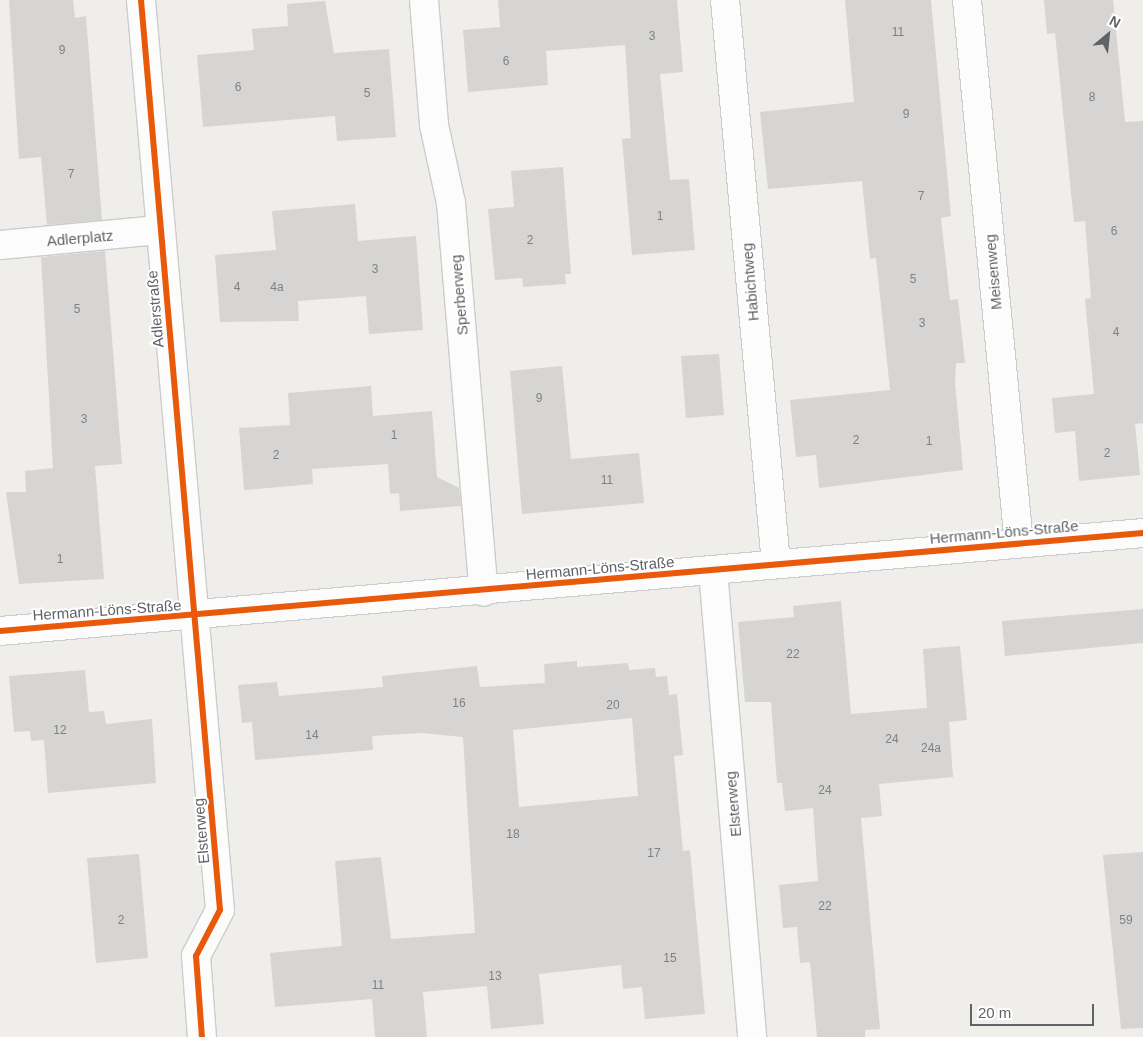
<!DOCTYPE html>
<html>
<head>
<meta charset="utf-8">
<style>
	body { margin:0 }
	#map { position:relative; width:1143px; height:1037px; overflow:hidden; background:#efeeea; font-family:Arial,sans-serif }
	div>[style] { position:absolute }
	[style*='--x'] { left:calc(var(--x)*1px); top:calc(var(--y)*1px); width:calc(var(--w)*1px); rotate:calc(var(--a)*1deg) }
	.building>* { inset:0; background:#d6d5d3 }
	.roads { filter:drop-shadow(1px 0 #cbcccc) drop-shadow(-1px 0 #cbcccc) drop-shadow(0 1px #cbcccc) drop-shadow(0 -1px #cbcccc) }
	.street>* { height:28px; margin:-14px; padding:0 14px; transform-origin:14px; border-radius:14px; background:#fdfcfc }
	.cycleway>* { height:6px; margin:-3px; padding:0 3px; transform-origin:3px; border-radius:3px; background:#e8590c }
	span { translate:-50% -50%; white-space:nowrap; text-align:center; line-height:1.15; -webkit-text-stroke:4px #fff; paint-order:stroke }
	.number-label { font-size:12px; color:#7e8184 }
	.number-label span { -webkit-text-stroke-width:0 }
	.street-label { font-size:15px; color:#5f6368 }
	.north { position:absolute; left:1083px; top:10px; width:50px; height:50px; -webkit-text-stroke:4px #fff; paint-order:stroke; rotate:28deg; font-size:14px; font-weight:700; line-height:20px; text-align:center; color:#5f6368 }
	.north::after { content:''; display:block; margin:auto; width:18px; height:22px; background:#5f6368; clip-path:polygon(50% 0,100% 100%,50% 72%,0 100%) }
	.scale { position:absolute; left:970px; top:1004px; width:124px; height:22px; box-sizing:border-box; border:2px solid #5f6368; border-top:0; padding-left:6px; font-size:15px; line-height:18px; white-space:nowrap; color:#5f6368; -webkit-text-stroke:4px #fff; paint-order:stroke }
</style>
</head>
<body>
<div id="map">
	<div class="building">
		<i style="clip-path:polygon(9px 0,73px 0,75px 18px,86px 16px,102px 220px,47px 225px,41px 157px,19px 159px)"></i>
		<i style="clip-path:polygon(498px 0,677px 0,683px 72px,660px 74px,670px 180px,689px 179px,695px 250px,632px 255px,622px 139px,631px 138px,625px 45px,546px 51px,548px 85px,468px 92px,463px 30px,500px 27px)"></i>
		<i style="clip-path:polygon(845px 0,931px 0,951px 216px,941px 218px,950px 300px,958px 299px,965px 363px,956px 363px,955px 383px,963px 470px,819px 488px,816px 455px,796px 457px,790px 400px,890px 390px,876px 258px,870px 259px,862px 181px,768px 189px,760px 112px,854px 102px)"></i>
		<i style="clip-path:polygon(1044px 0,1113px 0,1125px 122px,1143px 121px,1143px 423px,1135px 424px,1140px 475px,1079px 481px,1075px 431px,1055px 433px,1052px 398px,1094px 394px,1085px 299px,1091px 298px,1085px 221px,1074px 222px,1055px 33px,1047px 34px)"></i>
		<i style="clip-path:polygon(325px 1px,334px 53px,389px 49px,396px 137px,337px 141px,335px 116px,203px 127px,197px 55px,254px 50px,252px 29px,288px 26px,287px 4px)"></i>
		<i style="clip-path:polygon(563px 167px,571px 274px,565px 274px,566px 284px,523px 287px,522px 278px,495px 280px,488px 209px,514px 207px,511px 171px)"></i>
		<i style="clip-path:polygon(355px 204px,358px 241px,416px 236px,423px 330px,369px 334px,366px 296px,298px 301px,299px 321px,220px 322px,215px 255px,276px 250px,272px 211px)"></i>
		<i style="clip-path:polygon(105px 251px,122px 464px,95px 466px,104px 579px,19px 584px,6px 492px,26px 492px,25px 471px,53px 468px,41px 257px)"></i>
		<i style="clip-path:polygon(719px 354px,724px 415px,686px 418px,681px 356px)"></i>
		<i style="clip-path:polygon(562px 366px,571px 459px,639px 453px,644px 503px,522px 514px,510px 371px)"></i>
		<i style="clip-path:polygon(371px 386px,373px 416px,432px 411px,437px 477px,459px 488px,461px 506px,400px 511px,399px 493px,390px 494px,388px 464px,312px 469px,313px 484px,244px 490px,239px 428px,290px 425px,288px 393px)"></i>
		<i style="clip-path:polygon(841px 601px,851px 714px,927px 708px,923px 649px,960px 646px,967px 720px,949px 722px,953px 777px,879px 784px,882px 816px,861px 818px,880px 1029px,865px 1030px,865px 1037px,817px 1037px,810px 962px,800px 963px,797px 927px,783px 928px,779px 885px,818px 881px,813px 808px,785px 811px,782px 783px,777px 783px,771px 702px,745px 702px,738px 622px,794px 617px,793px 606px)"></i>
		<i style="clip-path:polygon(1143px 609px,1143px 643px,1005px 656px,1002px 621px)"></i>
		<i style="clip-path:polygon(evenodd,577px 661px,577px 667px,628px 663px,629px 670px,655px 668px,656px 677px,667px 676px,669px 695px,677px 694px,683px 755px,674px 756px,683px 851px,690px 850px,705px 1014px,645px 1019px,642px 987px,623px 989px,621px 965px,539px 974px,544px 1024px,491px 1029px,487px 986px,423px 992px,427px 1037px,375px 1037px,372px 999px,275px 1007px,270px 953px,342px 946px,335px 861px,381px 857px,391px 939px,475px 933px,463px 737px,422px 733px,372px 736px,373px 750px,255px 760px,252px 722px,242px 723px,238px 685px,277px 682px,279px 696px,383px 687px,382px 676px,477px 666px,480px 687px,545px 683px,544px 664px,577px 661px,632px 718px,638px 796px,519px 807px,513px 730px,632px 718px)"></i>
		<i style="clip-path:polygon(85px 670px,89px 712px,104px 711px,106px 724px,152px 719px,156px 783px,48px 793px,44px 740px,31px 741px,30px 731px,14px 732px,9px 676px)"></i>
		<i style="clip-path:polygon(1143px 852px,1143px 1028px,1121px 1029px,1103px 855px)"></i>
		<i style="clip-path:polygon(139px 854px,148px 958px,96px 963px,87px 858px)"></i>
	</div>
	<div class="roads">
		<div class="street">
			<i style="--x:141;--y:0;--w:913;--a:85.04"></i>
			<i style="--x:220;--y:910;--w:52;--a:117.6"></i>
			<i style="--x:196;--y:956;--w:81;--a:85.8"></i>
			<i style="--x:424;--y:0;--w:125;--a:85.4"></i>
			<i style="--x:434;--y:125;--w:80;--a:77.7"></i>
			<i style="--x:451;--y:203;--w:390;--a:85.2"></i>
			<i style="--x:725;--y:0;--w:566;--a:84.83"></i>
			<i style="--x:967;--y:0;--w:546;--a:84.54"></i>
			<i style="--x:0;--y:245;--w:161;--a:-5.4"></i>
			<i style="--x:713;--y:570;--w:469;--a:85.2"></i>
			<i style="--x:0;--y:631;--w:1147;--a:-4.9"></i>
		</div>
	</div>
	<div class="cycleway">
		<i style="--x:141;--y:0;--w:913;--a:85.04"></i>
		<i style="--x:220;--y:910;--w:52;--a:117.6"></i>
		<i style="--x:196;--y:956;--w:81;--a:85.8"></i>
		<i style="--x:0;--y:631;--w:1147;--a:-4.9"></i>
	</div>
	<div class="number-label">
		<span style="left:898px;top:33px">11</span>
		<span style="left:652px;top:37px">3</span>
		<span style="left:62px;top:51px">9</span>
		<span style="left:506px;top:62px">6</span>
		<span style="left:238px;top:88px">6</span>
		<span style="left:367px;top:94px">5</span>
		<span style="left:1092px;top:98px">8</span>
		<span style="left:906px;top:115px">9</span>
		<span style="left:71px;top:175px">7</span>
		<span style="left:921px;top:197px">7</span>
		<span style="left:660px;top:217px">1</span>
		<span style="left:1114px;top:232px">6</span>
		<span style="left:530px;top:241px">2</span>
		<span style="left:375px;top:270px">3</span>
		<span style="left:913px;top:280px">5</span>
		<span style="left:237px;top:288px">4</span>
		<span style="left:277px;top:288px">4a</span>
		<span style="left:77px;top:310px">5</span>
		<span style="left:922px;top:324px">3</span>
		<span style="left:1116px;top:333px">4</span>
		<span style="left:539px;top:399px">9</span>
		<span style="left:84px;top:420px">3</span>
		<span style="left:394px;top:436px">1</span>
		<span style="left:856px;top:441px">2</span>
		<span style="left:929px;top:442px">1</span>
		<span style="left:1107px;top:454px">2</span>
		<span style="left:276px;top:456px">2</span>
		<span style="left:607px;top:481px">11</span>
		<span style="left:60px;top:560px">1</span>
		<span style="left:793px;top:655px">22</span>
		<span style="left:459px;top:704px">16</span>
		<span style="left:613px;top:706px">20</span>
		<span style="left:60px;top:731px">12</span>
		<span style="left:312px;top:736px">14</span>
		<span style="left:892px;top:740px">24</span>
		<span style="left:931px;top:749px">24a</span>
		<span style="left:825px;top:791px">24</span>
		<span style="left:513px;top:835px">18</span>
		<span style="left:654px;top:854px">17</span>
		<span style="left:825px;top:907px">22</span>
		<span style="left:121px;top:921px">2</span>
		<span style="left:1126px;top:921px">59</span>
		<span style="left:670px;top:959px">15</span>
		<span style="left:495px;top:977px">13</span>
		<span style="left:378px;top:986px">11</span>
	</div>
	<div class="street-label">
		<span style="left:80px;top:238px;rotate:-5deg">Adlerplatz</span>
		<span style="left:993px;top:272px;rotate:-95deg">Meisenweg</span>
		<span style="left:750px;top:282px;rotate:-95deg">Habichtweg</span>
		<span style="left:459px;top:295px;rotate:-95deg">Sperberweg</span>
		<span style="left:155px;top:309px;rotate:-95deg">Adlerstraße</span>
		<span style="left:1004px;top:532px;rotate:-5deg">Hermann-Löns-Straße</span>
		<span style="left:600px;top:568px;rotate:-5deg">Hermann-Löns-Straße</span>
		<span style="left:107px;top:610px;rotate:-4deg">Hermann-Löns-Straße</span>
		<span style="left:733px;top:804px;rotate:-95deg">Elsterweg</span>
		<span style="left:201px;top:831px;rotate:-95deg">Elsterweg</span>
	</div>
	<div class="north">N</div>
	<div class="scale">20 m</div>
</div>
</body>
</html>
